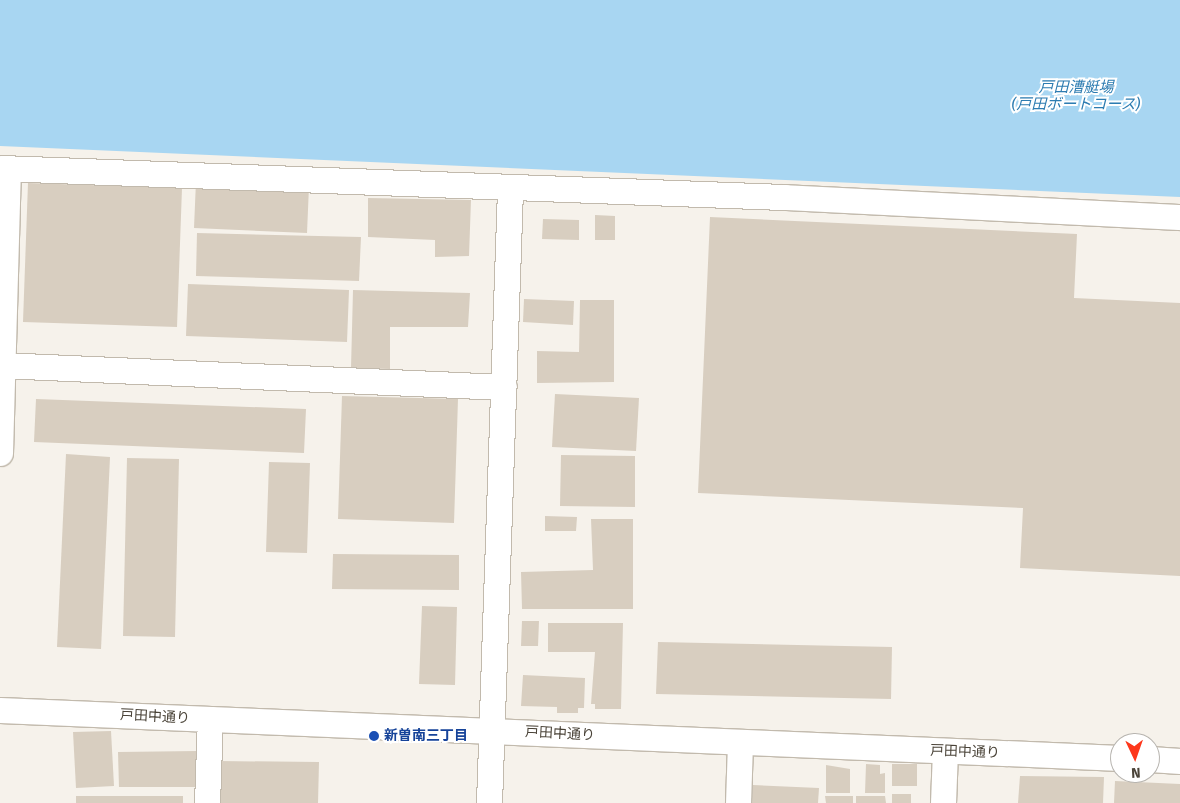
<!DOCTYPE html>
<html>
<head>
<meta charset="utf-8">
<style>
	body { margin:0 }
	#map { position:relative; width:1180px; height:803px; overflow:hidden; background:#f6f2eb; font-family:"Fira Sans","Noto Sans JP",sans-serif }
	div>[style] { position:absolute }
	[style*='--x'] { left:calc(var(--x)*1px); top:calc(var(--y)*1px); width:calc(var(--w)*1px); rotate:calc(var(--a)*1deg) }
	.water>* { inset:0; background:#a8d6f2 }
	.building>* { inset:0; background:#d8cec0 }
	.roads { filter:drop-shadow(1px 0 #c2baad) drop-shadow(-1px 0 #c2baad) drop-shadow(0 1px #c2baad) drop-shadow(0 -1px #c2baad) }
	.minor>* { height:25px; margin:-12.5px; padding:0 12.5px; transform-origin:12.5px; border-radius:12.5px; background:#fff }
	.dots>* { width:14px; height:14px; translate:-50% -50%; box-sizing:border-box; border:2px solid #fff; border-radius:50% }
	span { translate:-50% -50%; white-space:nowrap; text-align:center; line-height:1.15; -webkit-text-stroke:4px #fff; paint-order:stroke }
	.street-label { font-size:14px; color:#4a4338 }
	.transit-label { font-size:14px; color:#164399; font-weight:700 }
	.left { translate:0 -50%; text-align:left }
	.water-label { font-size:15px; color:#2d7cb1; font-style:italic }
	.north { position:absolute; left:1110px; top:733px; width:50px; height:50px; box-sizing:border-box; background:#fff; border:1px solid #b7b4af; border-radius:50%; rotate:177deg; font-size:14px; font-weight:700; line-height:20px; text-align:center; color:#4a4338 }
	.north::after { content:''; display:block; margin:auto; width:18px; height:22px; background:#fd371b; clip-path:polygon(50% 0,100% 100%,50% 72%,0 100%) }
</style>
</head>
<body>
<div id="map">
	<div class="water">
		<i style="clip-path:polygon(0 0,1180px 0,1180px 197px,0 146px)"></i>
	</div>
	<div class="building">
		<i style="clip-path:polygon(196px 181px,309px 186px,307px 233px,194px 228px)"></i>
		<i style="clip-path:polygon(28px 183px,182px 188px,177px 327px,23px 322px)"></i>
		<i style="clip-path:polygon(368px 198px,471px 200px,469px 256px,435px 257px,435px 240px,368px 237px)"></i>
		<i style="clip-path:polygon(595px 215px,615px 216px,615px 240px,595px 240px)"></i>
		<i style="clip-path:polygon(710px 217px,1077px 234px,1074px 298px,1180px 303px,1180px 576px,1020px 568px,1023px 508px,698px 493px)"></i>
		<i style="clip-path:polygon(543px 219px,579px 220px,579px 240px,542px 239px)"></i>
		<i style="clip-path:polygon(197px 233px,361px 237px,359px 281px,196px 276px)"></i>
		<i style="clip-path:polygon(188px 284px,349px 290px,347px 342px,186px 336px)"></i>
		<i style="clip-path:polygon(353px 290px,470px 293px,468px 327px,390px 327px,390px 369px,351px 368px)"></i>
		<i style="clip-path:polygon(524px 299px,574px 301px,573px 325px,523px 322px)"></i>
		<i style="clip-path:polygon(580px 300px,614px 300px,614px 382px,537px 383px,537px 351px,579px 352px)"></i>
		<i style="clip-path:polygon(555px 394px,639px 398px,636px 451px,552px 447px)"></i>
		<i style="clip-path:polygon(342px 396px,458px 399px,454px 523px,338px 519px)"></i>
		<i style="clip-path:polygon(36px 399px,306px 409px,304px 453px,34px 442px)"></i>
		<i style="clip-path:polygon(66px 454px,110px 457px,101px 649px,57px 647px)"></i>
		<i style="clip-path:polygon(561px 455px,635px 456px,635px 507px,560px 506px)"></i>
		<i style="clip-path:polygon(127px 458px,179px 459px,175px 637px,123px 636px)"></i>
		<i style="clip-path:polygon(269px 462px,310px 463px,307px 553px,266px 552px)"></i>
		<i style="clip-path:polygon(545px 516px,577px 517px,576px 531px,545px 531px)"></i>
		<i style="clip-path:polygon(591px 519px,633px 519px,633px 609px,522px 609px,521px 572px,593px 570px)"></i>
		<i style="clip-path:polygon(333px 554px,459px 555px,459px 590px,332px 589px)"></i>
		<i style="clip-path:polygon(422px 606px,457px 607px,455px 685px,419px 684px)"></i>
		<i style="clip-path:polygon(522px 621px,539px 621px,538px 646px,521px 646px)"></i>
		<i style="clip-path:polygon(548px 623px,623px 623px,621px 709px,595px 709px,595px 704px,591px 704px,595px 652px,548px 652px)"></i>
		<i style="clip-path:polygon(658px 642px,892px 647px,891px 699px,656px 694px)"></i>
		<i style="clip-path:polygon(523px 675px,585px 678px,584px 708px,578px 708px,578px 713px,557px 713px,557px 707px,521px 706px)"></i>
		<i style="clip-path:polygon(111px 731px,114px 786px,76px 788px,73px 732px)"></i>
		<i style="clip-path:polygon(197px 751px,197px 787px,119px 787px,118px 752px)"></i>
		<i style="clip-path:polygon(218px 761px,319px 762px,318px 803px,217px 803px)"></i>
		<i style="clip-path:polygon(866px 764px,880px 765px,880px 774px,885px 773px,885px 793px,865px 793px)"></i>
		<i style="clip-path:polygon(892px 764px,917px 764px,917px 786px,892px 786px)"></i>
		<i style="clip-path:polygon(826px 765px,850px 769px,850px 793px,826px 793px)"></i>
		<i style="clip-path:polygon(1020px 776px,1104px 777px,1103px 803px,1018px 803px)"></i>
		<i style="clip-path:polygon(1115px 781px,1180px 784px,1180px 803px,1114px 803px)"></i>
		<i style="clip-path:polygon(753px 785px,819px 788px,818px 803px,752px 803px)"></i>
		<i style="clip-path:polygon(892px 794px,911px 794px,911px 803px,892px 803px)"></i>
		<i style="clip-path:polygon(76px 796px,183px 796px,183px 803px,76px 803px)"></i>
		<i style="clip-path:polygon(825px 796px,853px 796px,853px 803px,826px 803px)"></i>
		<i style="clip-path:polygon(856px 796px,885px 796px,886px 803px,856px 803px)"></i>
	</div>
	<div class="roads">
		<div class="minor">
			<i style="--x:0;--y:168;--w:785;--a:2.12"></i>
			<i style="--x:784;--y:197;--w:397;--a:2.9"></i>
			<i style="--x:0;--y:365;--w:504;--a:2.5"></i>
			<i style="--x:0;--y:453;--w:284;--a:-88.4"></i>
			<i style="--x:0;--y:710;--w:1121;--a:2.45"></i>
			<i style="--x:1150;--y:759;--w:30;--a:4"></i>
			<i style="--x:207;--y:803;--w:84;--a:-88"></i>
			<i style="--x:489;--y:803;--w:614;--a:-88.04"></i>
			<i style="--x:738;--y:803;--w:61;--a:-88.1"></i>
			<i style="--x:943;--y:803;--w:52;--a:-87.8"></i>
		</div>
	</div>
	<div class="dots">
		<i style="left:374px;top:736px;background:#1a4fb4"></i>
	</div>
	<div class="street-label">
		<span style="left:155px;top:717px;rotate:3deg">戸田中通り</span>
		<span style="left:560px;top:734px;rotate:3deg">戸田中通り</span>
		<span style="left:965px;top:752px;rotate:2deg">戸田中通り</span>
	</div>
	<div class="transit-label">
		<span class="left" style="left:384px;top:736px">新曽南三丁目</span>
	</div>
	<div class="water-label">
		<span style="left:1076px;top:96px">戸田漕艇場<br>(戸田ボートコース)</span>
	</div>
	<div class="north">N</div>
</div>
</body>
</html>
